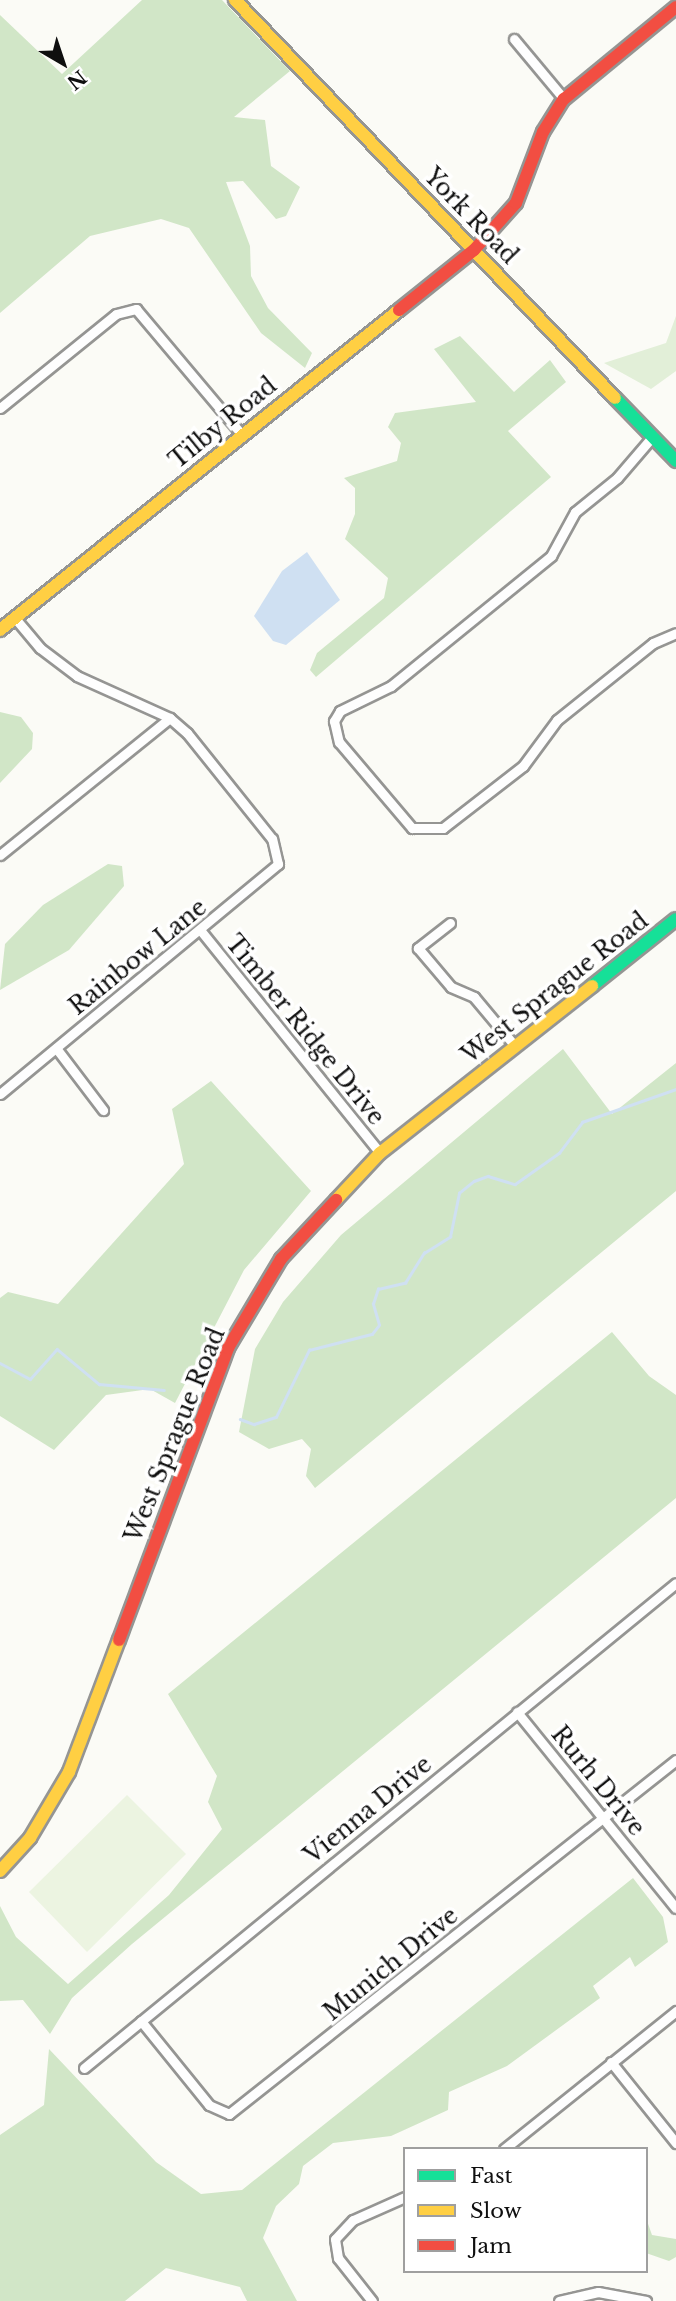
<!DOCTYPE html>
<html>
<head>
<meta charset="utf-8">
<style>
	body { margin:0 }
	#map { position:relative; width:676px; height:2301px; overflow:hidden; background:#fbfbf6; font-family:"Libre Baskerville",serif }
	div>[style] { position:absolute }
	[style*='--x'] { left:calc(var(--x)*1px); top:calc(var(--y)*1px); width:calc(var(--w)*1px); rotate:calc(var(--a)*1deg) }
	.green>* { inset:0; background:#e2efd8 }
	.forest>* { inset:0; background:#d1e6c7 }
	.pitch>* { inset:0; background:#ecf4e1 }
	.water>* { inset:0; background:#cfe0f2 }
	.stream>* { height:2.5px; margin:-1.25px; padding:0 1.25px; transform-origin:1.25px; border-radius:1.25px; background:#cfe0f2 }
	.roads { filter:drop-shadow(2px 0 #959593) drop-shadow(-2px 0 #959593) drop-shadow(0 2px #959593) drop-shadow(0 -2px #959593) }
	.street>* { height:9px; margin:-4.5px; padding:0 4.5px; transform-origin:4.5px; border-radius:4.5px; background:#fefefe }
	.fast>* { height:12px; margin:-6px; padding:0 6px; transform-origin:6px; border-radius:6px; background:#16e098 }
	.slow>* { height:12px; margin:-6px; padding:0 6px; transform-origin:6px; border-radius:6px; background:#ffcf43 }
	.jam>* { height:12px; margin:-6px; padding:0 6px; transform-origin:6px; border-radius:6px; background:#f24e42 }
	span { translate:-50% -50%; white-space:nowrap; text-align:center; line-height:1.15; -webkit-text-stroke:7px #fff; paint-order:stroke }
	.street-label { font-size:23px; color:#0f0f0f }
	.legend { position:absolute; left:403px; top:2147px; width:245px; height:126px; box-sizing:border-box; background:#fff; border:2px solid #9f9f9f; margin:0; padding:9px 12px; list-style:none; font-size:21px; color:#0f0f0f }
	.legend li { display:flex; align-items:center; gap:14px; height:35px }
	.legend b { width:35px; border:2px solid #9f9f9f }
	.north { position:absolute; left:28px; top:28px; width:70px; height:70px; -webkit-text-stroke:5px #fff; paint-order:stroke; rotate:141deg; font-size:19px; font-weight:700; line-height:28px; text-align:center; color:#0f0f0f }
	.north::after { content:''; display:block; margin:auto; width:24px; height:32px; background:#0f0f0f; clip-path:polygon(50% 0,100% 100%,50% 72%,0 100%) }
</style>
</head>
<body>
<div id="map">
	<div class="green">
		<i style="clip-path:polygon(676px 316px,676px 371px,651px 389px,604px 363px,666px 343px)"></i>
	</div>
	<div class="forest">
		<i style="clip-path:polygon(142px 0,222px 0,290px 71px,234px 117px,265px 120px,271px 166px,300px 187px,286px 216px,276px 219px,243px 181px,226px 182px,250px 246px,251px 276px,268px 308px,312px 353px,305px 368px,261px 333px,189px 228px,161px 219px,90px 236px,0 313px,0 15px,62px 74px)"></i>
		<i style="clip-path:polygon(460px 336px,514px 392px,550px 360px,566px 382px,508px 431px,551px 477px,316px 677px,310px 670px,317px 653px,384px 598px,388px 578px,345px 539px,355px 514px,355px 488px,344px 478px,397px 461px,401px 443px,388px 427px,395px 413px,476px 402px,434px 349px)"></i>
		<i style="clip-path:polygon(0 712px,21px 717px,33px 733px,32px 749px,0 783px)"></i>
		<i style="clip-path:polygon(108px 864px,122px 866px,124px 886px,69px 950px,0 990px,5px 944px,43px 905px)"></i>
		<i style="clip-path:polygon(563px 1049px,612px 1114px,676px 1063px,676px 1191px,315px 1488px,306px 1476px,311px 1449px,302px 1439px,269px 1449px,239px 1432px,255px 1349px,283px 1302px,341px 1235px)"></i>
		<i style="clip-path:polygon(211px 1081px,311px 1191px,244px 1270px,175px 1403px,150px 1389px,106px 1395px,54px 1450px,0 1416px,0 1298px,8px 1292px,58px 1304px,184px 1164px,172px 1109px)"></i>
		<i style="clip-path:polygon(612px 1332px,649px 1376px,676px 1395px,676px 1498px,132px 1944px,72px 1998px,50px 2034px,23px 2000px,0 2001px,0 1906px,16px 1937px,68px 1984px,169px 1895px,222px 1829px,208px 1802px,217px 1776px,168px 1694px)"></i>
		<i style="clip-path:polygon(633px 1878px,663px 1917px,668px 1942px,635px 1967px,630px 1957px,593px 1986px,600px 1998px,507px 2066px,449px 2092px,448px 2110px,391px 2136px,333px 2143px,303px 2166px,299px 2184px,276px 2206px,263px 2238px,297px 2301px,247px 2301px,240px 2287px,166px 2268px,125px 2301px,0 2301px,0 2135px,44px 2105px,49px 2049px,156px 2162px,201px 2194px,242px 2190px)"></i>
		<i style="clip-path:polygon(646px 2218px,652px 2235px,676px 2239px,676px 2257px,669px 2261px,646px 2253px)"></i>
	</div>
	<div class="pitch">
		<i style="clip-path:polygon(127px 1795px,186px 1854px,87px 1952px,29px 1892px)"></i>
	</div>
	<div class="water">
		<i style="clip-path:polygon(307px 552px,340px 600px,286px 645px,273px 641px,254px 616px,282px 571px)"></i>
	</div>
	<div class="stream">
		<i style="--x:0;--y:1363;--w:34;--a:28"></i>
		<i style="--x:30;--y:1379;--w:40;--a:-48"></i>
		<i style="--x:57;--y:1349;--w:55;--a:39.8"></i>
		<i style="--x:99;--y:1384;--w:65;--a:5.3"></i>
		<i style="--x:240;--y:1419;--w:15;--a:20"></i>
		<i style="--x:254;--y:1424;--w:23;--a:-18"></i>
		<i style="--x:276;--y:1417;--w:75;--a:-63.8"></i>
		<i style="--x:309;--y:1350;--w:65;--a:-14.3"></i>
		<i style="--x:372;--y:1334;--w:11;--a:-52"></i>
		<i style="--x:379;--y:1325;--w:22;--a:-106"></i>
		<i style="--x:373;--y:1304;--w:16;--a:-72"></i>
		<i style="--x:378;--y:1289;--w:28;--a:-13"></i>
		<i style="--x:405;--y:1283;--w:36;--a:-58"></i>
		<i style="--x:424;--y:1253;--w:31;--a:-32"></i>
		<i style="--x:450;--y:1237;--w:45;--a:-78.4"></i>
		<i style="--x:459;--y:1193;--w:19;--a:-39"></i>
		<i style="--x:474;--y:1181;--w:15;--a:-20"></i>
		<i style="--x:488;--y:1176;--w:28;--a:17"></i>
		<i style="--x:515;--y:1184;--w:54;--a:-35.2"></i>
		<i style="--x:559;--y:1153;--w:39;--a:-53"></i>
		<i style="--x:582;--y:1122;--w:100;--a:-19.3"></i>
	</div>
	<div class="roads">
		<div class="street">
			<i style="--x:514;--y:39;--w:78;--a:50.2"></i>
			<i style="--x:0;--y:408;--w:149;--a:-39"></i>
			<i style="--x:116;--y:314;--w:21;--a:-14"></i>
			<i style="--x:136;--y:309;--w:165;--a:49.9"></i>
			<i style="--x:653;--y:436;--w:55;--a:130.6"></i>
			<i style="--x:617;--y:478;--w:54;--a:141"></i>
			<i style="--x:575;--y:512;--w:50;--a:118.6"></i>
			<i style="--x:551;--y:556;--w:206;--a:140.9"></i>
			<i style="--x:391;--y:686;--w:57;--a:153.9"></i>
			<i style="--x:340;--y:711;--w:12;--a:121"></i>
			<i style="--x:334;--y:721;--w:22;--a:77"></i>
			<i style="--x:339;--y:742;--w:113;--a:49.7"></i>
			<i style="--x:412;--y:828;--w:31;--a:0"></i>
			<i style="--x:443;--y:828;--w:101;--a:-37.8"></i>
			<i style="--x:523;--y:766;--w:57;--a:-53.5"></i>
			<i style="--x:557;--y:720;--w:123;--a:-38.7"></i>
			<i style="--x:653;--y:643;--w:25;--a:-23"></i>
			<i style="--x:0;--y:855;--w:218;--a:-38.9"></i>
			<i style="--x:450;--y:923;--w:41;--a:142"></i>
			<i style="--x:418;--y:948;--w:51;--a:49.8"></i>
			<i style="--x:451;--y:987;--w:25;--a:23"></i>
			<i style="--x:474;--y:997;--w:64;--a:50.1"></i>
			<i style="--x:201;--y:931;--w:285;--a:51.1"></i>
			<i style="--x:56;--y:1048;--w:78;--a:52.8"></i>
			<i style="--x:0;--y:1094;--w:361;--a:-39.6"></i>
			<i style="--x:278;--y:864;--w:26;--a:-103"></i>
			<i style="--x:272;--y:839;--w:136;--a:-128.7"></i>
			<i style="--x:187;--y:733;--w:23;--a:-139"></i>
			<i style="--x:170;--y:718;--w:102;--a:-155.7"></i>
			<i style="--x:77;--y:676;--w:46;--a:-142.9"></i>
			<i style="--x:40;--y:648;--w:39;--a:-130"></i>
			<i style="--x:517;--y:1712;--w:252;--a:51"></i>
			<i style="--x:141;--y:2021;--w:108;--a:51"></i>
			<i style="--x:209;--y:2105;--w:22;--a:24"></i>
			<i style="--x:229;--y:2114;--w:570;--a:-38.38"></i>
			<i style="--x:611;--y:2062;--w:104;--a:51.3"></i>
			<i style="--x:84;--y:2068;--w:765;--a:-39.33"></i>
			<i style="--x:504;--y:2149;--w:221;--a:-38.7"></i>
			<i style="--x:372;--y:2301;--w:55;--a:-128.3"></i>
			<i style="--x:338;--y:2258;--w:19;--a:-99"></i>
			<i style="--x:335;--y:2239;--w:26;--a:-47"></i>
			<i style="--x:353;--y:2220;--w:57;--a:-23.9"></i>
			<i style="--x:559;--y:2301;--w:40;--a:-13"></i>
			<i style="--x:598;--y:2292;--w:49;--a:10.6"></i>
		</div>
		<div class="fast">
			<i style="--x:615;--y:398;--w:88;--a:45.9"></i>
			<i style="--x:592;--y:986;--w:107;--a:-38.6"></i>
		</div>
		<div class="slow">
			<i style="--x:235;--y:0;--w:550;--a:46.33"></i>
			<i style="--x:0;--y:630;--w:511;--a:-38.73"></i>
			<i style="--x:336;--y:1200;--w:64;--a:-46.9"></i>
			<i style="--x:380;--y:1153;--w:270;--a:-38.2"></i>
			<i style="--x:0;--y:1871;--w:45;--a:-47.7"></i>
			<i style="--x:30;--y:1838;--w:77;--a:-59.4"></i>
			<i style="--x:69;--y:1772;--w:141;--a:-69.3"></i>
		</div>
		<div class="jam">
			<i style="--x:399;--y:310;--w:96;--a:-38.7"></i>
			<i style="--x:474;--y:250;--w:63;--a:-48.2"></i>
			<i style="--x:516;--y:203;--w:76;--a:-69.2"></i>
			<i style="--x:543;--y:132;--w:39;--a:-58"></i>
			<i style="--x:564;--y:99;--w:145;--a:-39.4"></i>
			<i style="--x:119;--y:1640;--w:312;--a:-69.5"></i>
			<i style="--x:228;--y:1348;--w:104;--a:-59.2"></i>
			<i style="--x:281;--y:1259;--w:81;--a:-47"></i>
		</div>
	</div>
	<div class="street-label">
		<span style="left:471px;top:216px;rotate:46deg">York Road</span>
		<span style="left:223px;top:423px;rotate:-39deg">Tilby Road</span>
		<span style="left:138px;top:957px;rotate:-39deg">Rainbow Lane</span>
		<span style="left:555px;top:988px;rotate:-38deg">West Sprague Road</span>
		<span style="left:305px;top:1030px;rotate:51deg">Timber Ridge Drive</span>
		<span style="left:175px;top:1435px;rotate:-68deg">West Sprague Road</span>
		<span style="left:598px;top:1781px;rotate:51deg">Rurh Drive</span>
		<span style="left:368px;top:1810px;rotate:-39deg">Vienna Drive</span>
		<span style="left:391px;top:1964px;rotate:-39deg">Munich Drive</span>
	</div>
	<ul class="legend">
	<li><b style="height:9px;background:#16e098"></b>Fast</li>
	<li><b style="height:9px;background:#ffcf43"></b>Slow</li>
	<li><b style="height:9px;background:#f24e42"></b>Jam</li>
	</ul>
	<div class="north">N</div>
</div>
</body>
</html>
